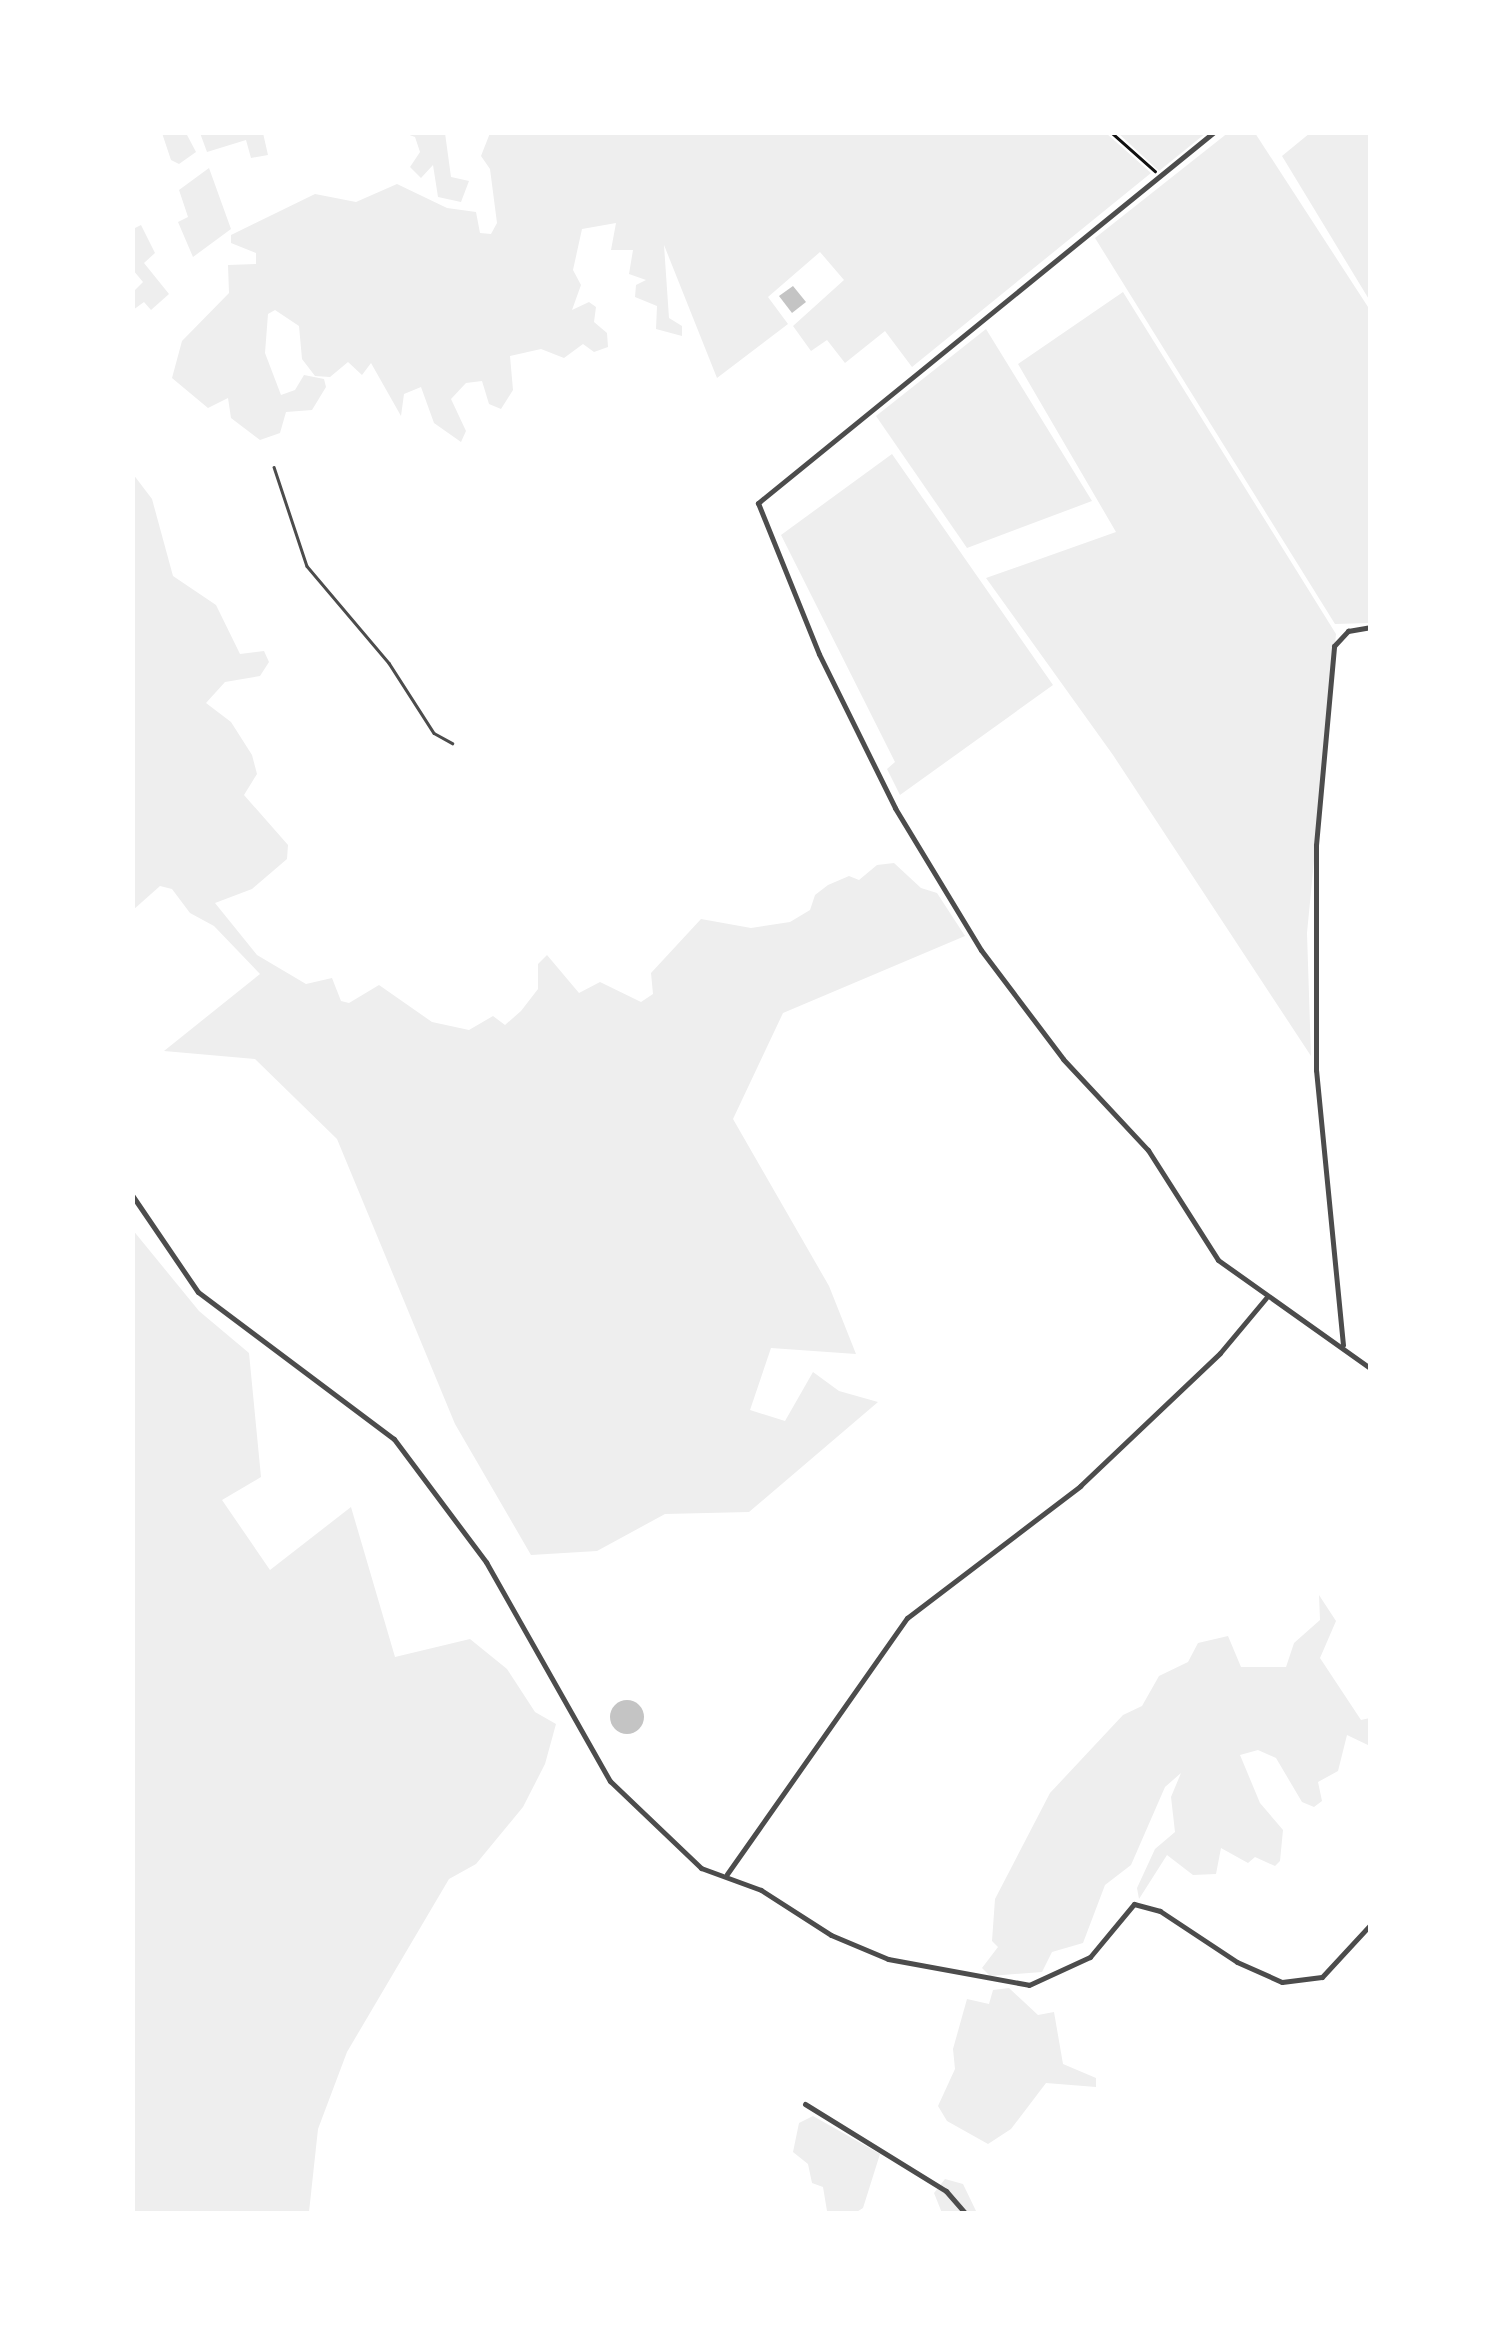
<!DOCTYPE html>
<html>
<head>
<meta charset="utf-8">
<style>
	body { margin:0 }
	#map { position:relative; width:1503px; height:2346px; overflow:hidden; background:#fff; font-family:Raleway,sans-serif }
	div>[style] { position:absolute }
	[style*='--x'] { left:calc(var(--x)*1px); top:calc(var(--y)*1px); width:calc(var(--w)*1px); rotate:calc(var(--a)*1deg) }
	.green>* { inset:0; background:#eee }
	.building>* { inset:0; background:#c4c4c4 }
	.round { border-radius:50% }
	.path>* { height:2.5px; margin:-1.25px; padding:0 1.25px; transform-origin:1.25px; border-radius:1.25px; background:#111 }
	.service>* { height:2.5px; margin:-1.25px; padding:0 1.25px; transform-origin:1.25px; border-radius:1.25px; background:#4c4c4c }
	.minor>* { height:5px; margin:-2.5px; padding:0 2.5px; transform-origin:2.5px; border-radius:2.5px; background:#4c4c4c }
	span { translate:-50% -50%; white-space:nowrap; text-align:center; line-height:1.15; -webkit-text-stroke:10px #fff; paint-order:stroke }
	.frame { position:absolute; inset:0; border:135px solid #fff; pointer-events:none }
</style>
</head>
<body>
<div id="map">
	<div class="green">
		<i style="clip-path:polygon(1229px 132px,1255px 133px,1370px 310px,1370px 623px,1335px 624px,1095px 238px)"></i>
		<i style="clip-path:polygon(186px 133px,196px 152px,179px 164px,171px 160px,162px 133px)"></i>
		<i style="clip-path:polygon(200px 133px,263px 133px,268px 155px,251px 158px,246px 140px,207px 152px)"></i>
		<i style="clip-path:polygon(404px 133px,445px 133px,451px 177px,469px 181px,461px 202px,438px 197px,433px 165px,421px 178px,410px 167px,420px 152px,415px 137px)"></i>
		<i style="clip-path:polygon(490px 133px,1106px 133px,1151px 173px,912px 367px,885px 331px,845px 363px,827px 340px,811px 351px,793px 326px,844px 280px,820px 252px,768px 297px,788px 324px,717px 378px,664px 245px,669px 318px,682px 326px,682px 336px,656px 329px,657px 306px,635px 297px,636px 285px,646px 280px,629px 274px,633px 250px,611px 250px,616px 223px,582px 229px,573px 270px,581px 285px,572px 310px,589px 302px,596px 307px,594px 322px,607px 333px,608px 347px,594px 352px,583px 344px,564px 358px,541px 349px,510px 356px,513px 390px,501px 409px,489px 404px,482px 381px,466px 383px,451px 399px,466px 431px,461px 442px,434px 423px,421px 387px,404px 394px,401px 416px,371px 363px,362px 375px,348px 362px,330px 377px,315px 376px,302px 359px,299px 326px,275px 310px,268px 314px,265px 353px,281px 395px,295px 390px,304px 375px,324px 379px,326px 387px,312px 410px,286px 412px,280px 433px,260px 440px,231px 418px,228px 398px,208px 408px,172px 378px,182px 341px,229px 293px,228px 265px,256px 264px,256px 253px,231px 243px,231px 235px,315px 194px,356px 202px,397px 184px,447px 208px,476px 212px,480px 233px,491px 234px,497px 223px,490px 169px,481px 156px)"></i>
		<i style="clip-path:polygon(1118px 133px,1206px 133px,1159px 171px)"></i>
		<i style="clip-path:polygon(1310px 133px,1370px 133px,1370px 301px,1282px 156px)"></i>
		<i style="clip-path:polygon(209px 168px,231px 229px,193px 257px,178px 222px,188px 217px,179px 190px)"></i>
		<i style="clip-path:polygon(141px 225px,155px 253px,144px 263px,169px 294px,151px 310px,144px 302px,133px 310px,133px 292px,143px 282px,133px 270px,133px 229px)"></i>
		<i style="clip-path:polygon(1123px 292px,1336px 634px,1307px 933px,1311px 1056px,1113px 755px,986px 578px,1116px 532px,1018px 364px)"></i>
		<i style="clip-path:polygon(986px 329px,1092px 501px,967px 548px,876px 416px)"></i>
		<i style="clip-path:polygon(892px 454px,1053px 685px,900px 795px,887px 769px,895px 762px,781px 535px)"></i>
		<i style="clip-path:polygon(133px 474px,152px 499px,173px 576px,216px 605px,240px 654px,264px 651px,269px 662px,260px 676px,225px 682px,206px 703px,231px 722px,252px 755px,257px 774px,244px 795px,288px 845px,287px 859px,252px 889px,215px 903px,257px 955px,306px 984px,332px 978px,341px 1001px,349px 1003px,379px 985px,432px 1022px,469px 1030px,493px 1016px,505px 1025px,521px 1011px,538px 989px,538px 964px,547px 955px,579px 993px,600px 982px,641px 1002px,653px 994px,651px 973px,701px 919px,751px 928px,790px 922px,810px 910px,815px 895px,828px 885px,849px 876px,859px 880px,877px 865px,894px 863px,921px 888px,937px 893px,965px 936px,783px 1013px,733px 1119px,829px 1286px,856px 1354px,771px 1348px,750px 1410px,785px 1421px,813px 1372px,839px 1391px,878px 1402px,749px 1512px,665px 1514px,597px 1551px,531px 1555px,455px 1424px,337px 1139px,255px 1059px,164px 1051px,260px 974px,214px 926px,190px 913px,172px 889px,160px 886px,133px 910px)"></i>
		<i style="clip-path:polygon(132px 1229px,199px 1311px,249px 1353px,261px 1477px,222px 1500px,270px 1570px,351px 1507px,395px 1657px,470px 1639px,507px 1669px,535px 1712px,556px 1724px,545px 1764px,523px 1807px,476px 1864px,449px 1879px,347px 2052px,318px 2129px,309px 2212px,133px 2213px)"></i>
		<i style="clip-path:polygon(1319px 1595px,1336px 1621px,1320px 1658px,1361px 1720px,1370px 1718px,1370px 1746px,1347px 1735px,1338px 1771px,1318px 1782px,1322px 1801px,1314px 1807px,1302px 1802px,1276px 1758px,1258px 1750px,1240px 1755px,1260px 1803px,1283px 1830px,1280px 1861px,1275px 1866px,1255px 1857px,1248px 1863px,1221px 1848px,1216px 1874px,1193px 1875px,1167px 1855px,1139px 1899px,1137px 1888px,1155px 1849px,1175px 1832px,1171px 1797px,1181px 1773px,1165px 1787px,1131px 1865px,1105px 1885px,1083px 1943px,1052px 1952px,1042px 1972px,990px 1976px,982px 1968px,998px 1947px,992px 1941px,995px 1899px,1050px 1793px,1123px 1715px,1142px 1706px,1159px 1676px,1188px 1662px,1198px 1643px,1228px 1636px,1241px 1667px,1286px 1667px,1294px 1643px,1320px 1620px)"></i>
		<i style="clip-path:polygon(1009px 1988px,1038px 2015px,1054px 2012px,1063px 2064px,1096px 2078px,1096px 2087px,1046px 2083px,1011px 2129px,988px 2144px,947px 2121px,938px 2106px,955px 2069px,953px 2049px,967px 1999px,989px 2004px,993px 1990px)"></i>
		<i style="clip-path:polygon(813px 2116px,880px 2154px,863px 2208px,855px 2213px,827px 2211px,823px 2187px,812px 2183px,808px 2164px,793px 2152px,799px 2123px)"></i>
		<i style="clip-path:polygon(945px 2179px,963px 2184px,977px 2213px,942px 2213px,934px 2193px)"></i>
	</div>
	<div class="building">
		<i style="clip-path:polygon(793px 286px,806px 302px,792px 313px,779px 296px)"></i>
		<i class="round" style="left:610px;top:1700px;width:34px;height:34px"></i>
	</div>
	<div class="path">
		<i style="--x:1111;--y:132;--w:59;--a:41.6"></i>
	</div>
	<div class="service">
		<i style="--x:274;--y:467;--w:104;--a:71.6"></i>
		<i style="--x:307;--y:566;--w:127;--a:49.8"></i>
		<i style="--x:389;--y:663;--w:83;--a:57.3"></i>
		<i style="--x:434;--y:733;--w:21;--a:29"></i>
	</div>
	<div class="minor">
		<i style="--x:1214;--y:132;--w:588;--a:140.87"></i>
		<i style="--x:758;--y:503;--w:163;--a:68"></i>
		<i style="--x:819;--y:654;--w:172;--a:63.7"></i>
		<i style="--x:895;--y:808;--w:166;--a:58.8"></i>
		<i style="--x:981;--y:950;--w:136;--a:53"></i>
		<i style="--x:1063;--y:1059;--w:125;--a:47"></i>
		<i style="--x:1148;--y:1150;--w:130;--a:57.5"></i>
		<i style="--x:1218;--y:1260;--w:186;--a:35.4"></i>
		<i style="--x:132;--y:1195;--w:117;--a:55.8"></i>
		<i style="--x:198;--y:1292;--w:245;--a:36.9"></i>
		<i style="--x:394;--y:1439;--w:154;--a:53.2"></i>
		<i style="--x:486;--y:1562;--w:252;--a:60.5"></i>
		<i style="--x:610;--y:1781;--w:126;--a:43.7"></i>
		<i style="--x:701;--y:1868;--w:64;--a:20.1"></i>
		<i style="--x:761;--y:1890;--w:83;--a:32.7"></i>
		<i style="--x:831;--y:1935;--w:62;--a:22.8"></i>
		<i style="--x:888;--y:1959;--w:143;--a:10.4"></i>
		<i style="--x:1029;--y:1985;--w:67;--a:-24.7"></i>
		<i style="--x:1090;--y:1957;--w:69;--a:-50.3"></i>
		<i style="--x:1134;--y:1904;--w:27;--a:15"></i>
		<i style="--x:1160;--y:1911;--w:92;--a:33.5"></i>
		<i style="--x:1237;--y:1962;--w:49;--a:24"></i>
		<i style="--x:1282;--y:1982;--w:40;--a:-7.1"></i>
		<i style="--x:1322;--y:1977;--w:71;--a:-47.3"></i>
		<i style="--x:1343;--y:1345;--w:276;--a:-95.6"></i>
		<i style="--x:1316;--y:1070;--w:225;--a:-90"></i>
		<i style="--x:1316;--y:845;--w:200;--a:-84.8"></i>
		<i style="--x:1334;--y:646;--w:21;--a:-47"></i>
		<i style="--x:1348;--y:631;--w:22;--a:-10"></i>
		<i style="--x:727;--y:1874;--w:313;--a:-54.9"></i>
		<i style="--x:907;--y:1618;--w:218;--a:-37.3"></i>
		<i style="--x:1080;--y:1486;--w:193;--a:-43.5"></i>
		<i style="--x:1220;--y:1353;--w:72;--a:-50.1"></i>
		<i style="--x:805;--y:2104;--w:166;--a:31.7"></i>
		<i style="--x:946;--y:2191;--w:30;--a:49"></i>
	</div>
	<div class="frame"></div>
</div>
</body>
</html>
